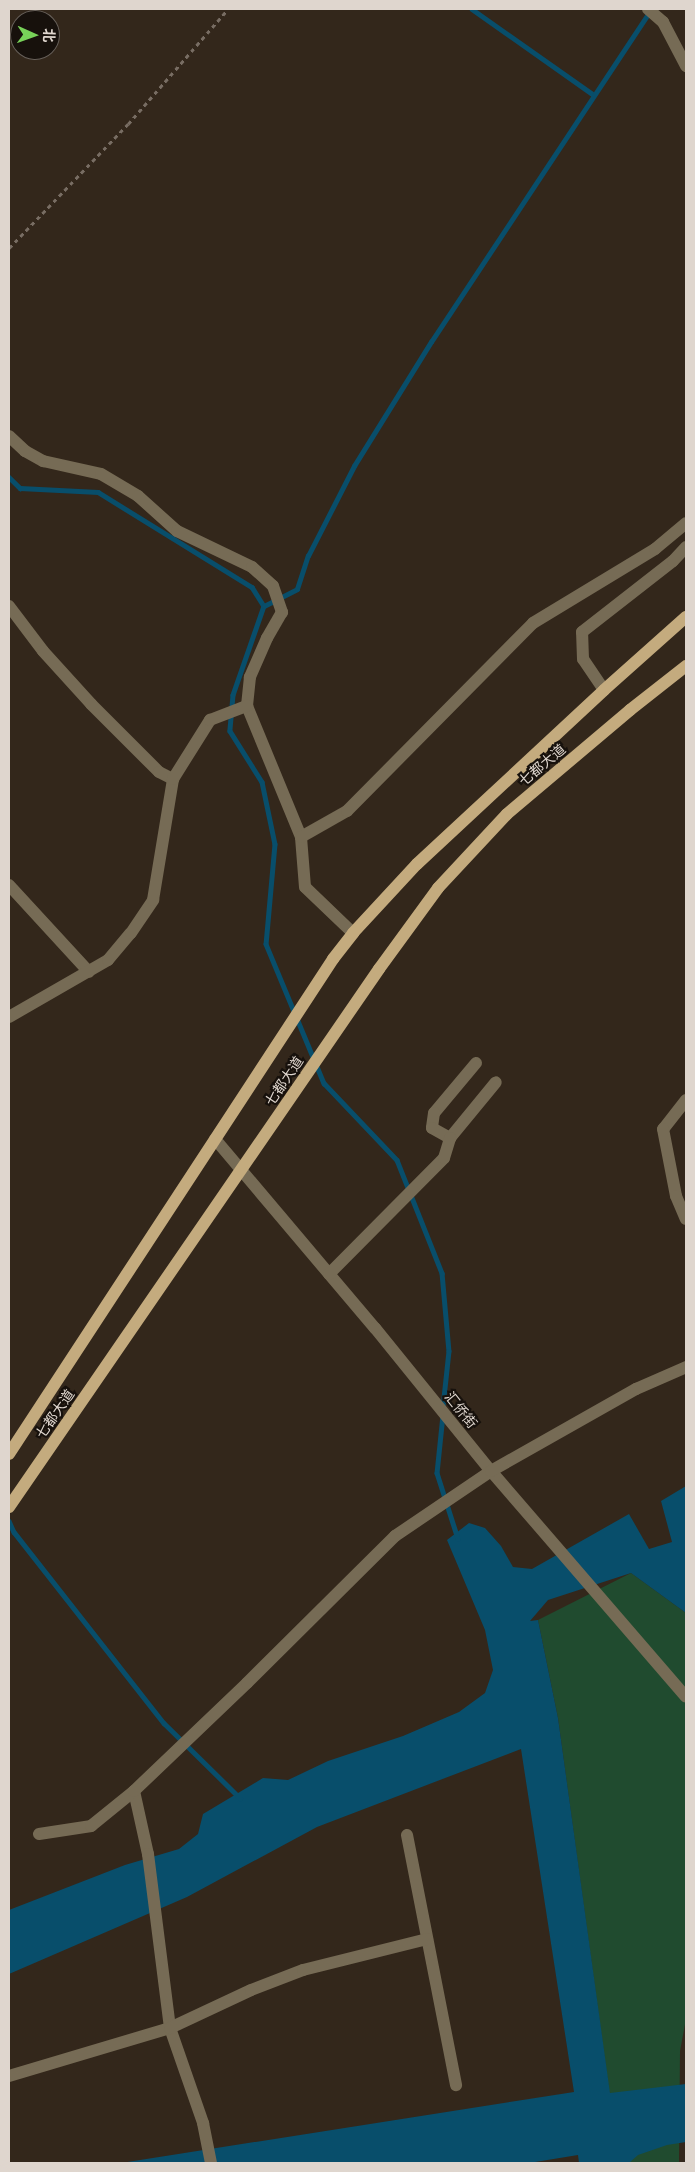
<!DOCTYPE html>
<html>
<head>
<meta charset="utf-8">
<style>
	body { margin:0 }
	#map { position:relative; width:695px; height:2172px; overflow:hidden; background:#33271b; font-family:"DM Sans","Noto Sans SC",sans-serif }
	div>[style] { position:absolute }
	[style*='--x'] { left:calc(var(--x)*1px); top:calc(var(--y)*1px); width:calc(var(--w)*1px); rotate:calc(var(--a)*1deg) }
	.green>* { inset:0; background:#204b2f }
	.water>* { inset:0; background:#084e6b }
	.stream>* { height:4.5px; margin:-2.25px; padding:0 2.25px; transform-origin:2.25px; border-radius:2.25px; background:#084e6b }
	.path>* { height:2.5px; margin-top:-1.25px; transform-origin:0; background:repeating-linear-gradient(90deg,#786d63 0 4px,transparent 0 8px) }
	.minor>* { height:12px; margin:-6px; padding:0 6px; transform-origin:6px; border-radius:6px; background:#766b55 }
	.major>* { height:12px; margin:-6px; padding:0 6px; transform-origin:6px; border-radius:6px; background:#c4ab7e }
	span { translate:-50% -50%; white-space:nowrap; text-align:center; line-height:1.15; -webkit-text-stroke:4.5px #17110c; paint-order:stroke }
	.street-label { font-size:14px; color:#dfd6ce }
	.frame { position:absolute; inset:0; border:10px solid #dfd6ce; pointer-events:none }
	.north { position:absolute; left:10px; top:10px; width:50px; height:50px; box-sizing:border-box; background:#17110c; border:1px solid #67605a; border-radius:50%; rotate:92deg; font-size:14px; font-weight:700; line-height:20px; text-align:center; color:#dfd6ce }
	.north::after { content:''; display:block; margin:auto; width:18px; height:22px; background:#78d259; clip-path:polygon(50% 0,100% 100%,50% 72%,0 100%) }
</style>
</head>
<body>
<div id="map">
	<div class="green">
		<i style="clip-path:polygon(631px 1573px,686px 1613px,686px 2019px,680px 2051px,679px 2163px,619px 2163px,558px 1718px,538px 1620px)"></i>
	</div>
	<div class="water">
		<i style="clip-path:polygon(686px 1486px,686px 1613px,631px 1573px,548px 1600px,530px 1621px,538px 1620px,558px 1718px,610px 2093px,686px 2084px,686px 2142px,667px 2145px,638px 2155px,629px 2163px,579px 2163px,578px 2155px,529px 2163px,121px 2163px,574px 2092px,521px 1749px,317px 1827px,187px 1897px,9px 1974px,9px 1910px,125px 1865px,179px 1849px,198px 1834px,203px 1814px,263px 1778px,288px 1780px,328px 1761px,403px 1736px,459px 1712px,485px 1693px,493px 1670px,485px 1630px,447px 1540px,469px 1523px,485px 1528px,501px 1546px,513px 1567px,532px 1569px,629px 1514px,649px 1549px,672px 1542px,661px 1501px)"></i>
	</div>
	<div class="stream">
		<i style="--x:472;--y:9;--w:149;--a:35.2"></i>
		<i style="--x:9;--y:477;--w:16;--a:45"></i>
		<i style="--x:20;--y:488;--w:78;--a:2.9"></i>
		<i style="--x:98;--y:492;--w:181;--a:31.7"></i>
		<i style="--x:252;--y:587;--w:22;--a:58"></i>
		<i style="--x:264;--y:606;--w:94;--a:109.2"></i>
		<i style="--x:233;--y:695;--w:36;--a:95"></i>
		<i style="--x:230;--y:731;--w:60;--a:57.9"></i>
		<i style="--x:262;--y:782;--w:63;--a:78.2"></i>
		<i style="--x:275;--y:844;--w:100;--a:95.1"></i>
		<i style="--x:266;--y:944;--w:151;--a:67.4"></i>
		<i style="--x:324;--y:1083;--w:106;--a:46.5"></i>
		<i style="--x:397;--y:1160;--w:122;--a:68.3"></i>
		<i style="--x:442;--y:1273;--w:78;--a:84.9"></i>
		<i style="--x:449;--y:1351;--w:56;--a:96.1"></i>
		<i style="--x:264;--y:606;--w:37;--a:-27"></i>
		<i style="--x:297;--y:589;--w:35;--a:-72"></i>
		<i style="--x:308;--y:556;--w:101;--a:-62.9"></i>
		<i style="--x:354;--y:466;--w:146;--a:-58.2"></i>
		<i style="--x:431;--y:342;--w:397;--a:-56.5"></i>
		<i style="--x:443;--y:1415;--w:58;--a:95.9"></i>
		<i style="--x:437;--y:1473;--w:69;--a:72.3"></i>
		<i style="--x:9;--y:1521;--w:12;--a:66"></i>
		<i style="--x:14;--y:1532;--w:243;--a:51.9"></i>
		<i style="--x:164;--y:1723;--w:107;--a:44.6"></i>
	</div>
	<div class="path">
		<i style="--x:9;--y:248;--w:172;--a:-46.2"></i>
		<i style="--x:128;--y:124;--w:152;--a:-49"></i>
	</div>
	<div class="minor">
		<i style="--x:648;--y:9;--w:20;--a:41"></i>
		<i style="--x:663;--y:22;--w:50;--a:62.4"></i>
		<i style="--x:9;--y:436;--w:22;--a:43"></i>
		<i style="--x:25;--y:451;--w:21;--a:29"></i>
		<i style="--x:43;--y:461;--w:59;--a:12.6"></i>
		<i style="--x:101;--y:474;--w:43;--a:30.7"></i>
		<i style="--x:138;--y:496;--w:52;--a:41.9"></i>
		<i style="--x:177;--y:531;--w:83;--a:25.6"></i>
		<i style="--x:252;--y:567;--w:28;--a:42"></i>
		<i style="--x:273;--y:586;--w:28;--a:71"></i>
		<i style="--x:282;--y:612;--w:30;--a:120"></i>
		<i style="--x:267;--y:638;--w:43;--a:113.6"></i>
		<i style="--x:250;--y:677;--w:29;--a:96"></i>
		<i style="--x:247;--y:706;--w:142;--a:67.6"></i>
		<i style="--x:9;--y:606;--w:56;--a:52.9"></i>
		<i style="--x:43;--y:651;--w:72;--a:47.8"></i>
		<i style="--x:91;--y:704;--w:96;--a:45"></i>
		<i style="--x:159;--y:772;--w:16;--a:27"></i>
		<i style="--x:604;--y:690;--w:37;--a:-124"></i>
		<i style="--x:583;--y:659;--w:27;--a:-92"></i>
		<i style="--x:582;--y:632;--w:115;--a:-38"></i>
		<i style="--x:673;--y:561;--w:19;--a:-47"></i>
		<i style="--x:9;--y:885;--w:118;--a:47.4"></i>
		<i style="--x:353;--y:933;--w:66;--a:-136.2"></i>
		<i style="--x:305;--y:887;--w:50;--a:-94.6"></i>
		<i style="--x:301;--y:837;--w:53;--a:-29.5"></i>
		<i style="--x:347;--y:811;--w:264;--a:-45.3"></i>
		<i style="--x:533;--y:623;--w:143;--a:-31.2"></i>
		<i style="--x:655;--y:549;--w:40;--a:-40"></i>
		<i style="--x:9;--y:1017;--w:114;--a:-29.9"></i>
		<i style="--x:108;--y:960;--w:35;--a:-50"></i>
		<i style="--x:131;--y:933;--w:40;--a:-56"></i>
		<i style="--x:153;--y:900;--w:123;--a:-80.6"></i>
		<i style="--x:173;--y:779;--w:70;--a:-57.9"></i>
		<i style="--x:210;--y:720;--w:40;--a:-21"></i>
		<i style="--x:476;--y:1063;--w:65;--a:130"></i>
		<i style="--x:434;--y:1113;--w:15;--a:98"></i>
		<i style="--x:432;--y:1128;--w:21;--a:29"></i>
		<i style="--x:450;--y:1138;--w:72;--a:-50.6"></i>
		<i style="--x:686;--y:1100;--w:37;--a:128"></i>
		<i style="--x:663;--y:1129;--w:68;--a:79"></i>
		<i style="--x:676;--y:1196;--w:25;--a:67"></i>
		<i style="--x:215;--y:1139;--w:248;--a:49.8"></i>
		<i style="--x:375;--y:1328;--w:184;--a:51"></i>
		<i style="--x:491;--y:1471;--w:298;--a:49.2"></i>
		<i style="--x:329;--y:1274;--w:163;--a:-45.2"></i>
		<i style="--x:444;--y:1158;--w:21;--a:-73"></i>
		<i style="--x:134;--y:1791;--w:65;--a:77.5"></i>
		<i style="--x:148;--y:1854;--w:175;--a:82.8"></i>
		<i style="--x:170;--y:2028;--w:101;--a:70.8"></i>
		<i style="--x:203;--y:2123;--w:41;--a:78.7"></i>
		<i style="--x:39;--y:1834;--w:53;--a:-8.7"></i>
		<i style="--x:91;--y:1826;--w:55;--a:-39.1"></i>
		<i style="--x:134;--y:1791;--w:156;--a:-43.7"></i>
		<i style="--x:247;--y:1683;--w:209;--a:-44.8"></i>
		<i style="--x:395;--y:1536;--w:116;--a:-34.1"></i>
		<i style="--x:491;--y:1471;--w:167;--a:-29.5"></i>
		<i style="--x:636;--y:1389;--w:55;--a:-23.7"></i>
		<i style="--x:407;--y:1835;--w:255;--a:78.9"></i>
		<i style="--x:9;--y:2076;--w:168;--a:-16.6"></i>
		<i style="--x:170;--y:2028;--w:89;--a:-25.1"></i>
		<i style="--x:251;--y:1990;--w:56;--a:-21"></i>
		<i style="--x:303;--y:1970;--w:128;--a:-14"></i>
	</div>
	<div class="major">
		<i style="--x:9;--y:1454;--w:592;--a:-56.79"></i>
		<i style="--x:333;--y:959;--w:33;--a:-52"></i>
		<i style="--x:353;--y:933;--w:94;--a:-47.2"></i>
		<i style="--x:417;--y:864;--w:255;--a:-42.9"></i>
		<i style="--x:604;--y:690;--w:110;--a:-41.7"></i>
		<i style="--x:9;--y:1507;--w:653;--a:-55.48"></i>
		<i style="--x:379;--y:969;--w:100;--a:-53.9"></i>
		<i style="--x:438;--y:888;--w:101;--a:-47"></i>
		<i style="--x:507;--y:814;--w:161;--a:-40.2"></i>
		<i style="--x:630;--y:710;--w:71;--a:-38.2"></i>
	</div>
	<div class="street-label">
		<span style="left:542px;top:765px;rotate:-40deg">七都大道</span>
		<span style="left:284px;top:1081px;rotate:-56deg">七都大道</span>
		<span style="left:461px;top:1410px;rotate:51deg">汇侨街</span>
		<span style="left:55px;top:1414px;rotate:-55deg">七都大道</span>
	</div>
	<div class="frame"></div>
	<div class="north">北</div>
</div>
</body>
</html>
